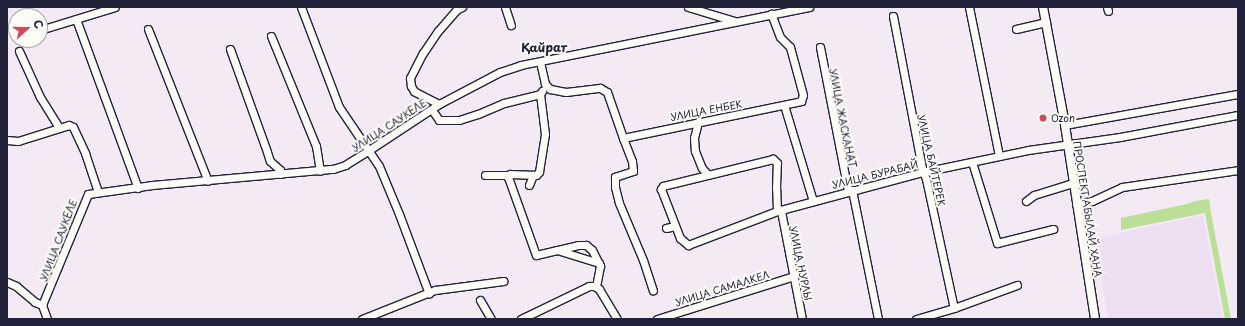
<!DOCTYPE html>
<html>
<head>
<meta charset="utf-8">
<style>
	body { margin:0 }
	#map { position:relative; width:1245px; height:326px; overflow:hidden; background:#f4eaf4; font-family:"Playpen Sans",sans-serif }
	div>[style] { position:absolute }
	[style*='--x'] { left:calc(var(--x)*1px); top:calc(var(--y)*1px); width:calc(var(--w)*1px); rotate:calc(var(--a)*1deg) }
	.built>* { inset:0; background:#eedef2 }
	.green>* { inset:0; background:#bcdf98 }
	.roads { filter:drop-shadow(1px 0 #22223b) drop-shadow(-1px 0 #22223b) drop-shadow(0 1px #22223b) drop-shadow(0 -1px #22223b) }
	.minor>* { height:7px; margin:-3.5px; padding:0 3.5px; transform-origin:3.5px; border-radius:3.5px; background:#fdfcf7 }
	.major>* { height:8px; margin:-4px; padding:0 4px; transform-origin:4px; border-radius:4px; background:#fdfcf7 }
	.dots>* { width:11px; height:11px; translate:-50% -50%; box-sizing:border-box; border:2px solid #fdfcf7; border-radius:50% }
	span { translate:-50% -50%; white-space:nowrap; text-align:center; line-height:1.15; -webkit-text-stroke:4px #fdfcf7; paint-order:stroke }
	.street-label { font-size:10px; color:#22223b }
	.poi-label { font-size:10px; color:#22223b }
	.left { translate:0 -50%; text-align:left }
	.quarter-label { font-size:12px; color:#22223b; font-weight:700 }
	.frame { position:absolute; inset:0; border:8px solid #22223b; pointer-events:none }
	.north { position:absolute; left:8px; top:8px; width:40px; height:40px; box-sizing:border-box; background:#fdfcf7; border:1px solid #a5a5ac; border-radius:50%; rotate:69deg; font-size:11px; font-weight:700; line-height:16px; text-align:center; color:#22223b }
	.north::after { content:''; display:block; margin:auto; width:14px; height:18px; background:#d1495b; clip-path:polygon(50% 0,100% 100%,50% 72%,0 100%) }
</style>
</head>
<body>
<div id="map">
	<div class="built">
		<i style="clip-path:polygon(1203px 215px,1223px 319px,1108px 319px,1096px 238px)"></i>
	</div>
	<div class="green">
		<i style="clip-path:polygon(1209px 199px,1211px 213px,1231px 319px,1225px 319px,1205px 213px,1121px 230px,1121px 218px,1187px 204px,1195px 201px)"></i>
	</div>
	<div class="roads">
		<div class="minor">
			<i style="--x:301;--y:7;--w:107;--a:69.2"></i>
			<i style="--x:339;--y:107;--w:71;--a:55.9"></i>
			<i style="--x:379;--y:166;--w:52;--a:67.4"></i>
			<i style="--x:399;--y:214;--w:85;--a:69.4"></i>
			<i style="--x:505;--y:7;--w:19;--a:72"></i>
			<i style="--x:688;--y:7;--w:48;--a:16.9"></i>
			<i style="--x:969;--y:7;--w:152;--a:78.6"></i>
			<i style="--x:1107;--y:7;--w:4;--a:76"></i>
			<i style="--x:893;--y:16;--w:155;--a:79.2"></i>
			<i style="--x:922;--y:168;--w:12;--a:70"></i>
			<i style="--x:926;--y:179;--w:132;--a:77.8"></i>
			<i style="--x:76;--y:19;--w:180;--a:69.9"></i>
			<i style="--x:148;--y:29;--w:163;--a:68.5"></i>
			<i style="--x:1016;--y:29;--w:31;--a:-13"></i>
			<i style="--x:40;--y:30;--w:78;--a:-17"></i>
			<i style="--x:271;--y:36;--w:119;--a:67.8"></i>
			<i style="--x:316;--y:146;--w:25;--a:81"></i>
			<i style="--x:820;--y:47;--w:147;--a:79"></i>
			<i style="--x:230;--y:49;--w:109;--a:70.2"></i>
			<i style="--x:267;--y:152;--w:9;--a:72"></i>
			<i style="--x:270;--y:161;--w:13;--a:42"></i>
			<i style="--x:280;--y:170;--w:4;--a:90"></i>
			<i style="--x:19;--y:51;--w:51;--a:65.5"></i>
			<i style="--x:40;--y:97;--w:36;--a:58"></i>
			<i style="--x:540;--y:62;--w:23;--a:77"></i>
			<i style="--x:545;--y:84;--w:7;--a:45"></i>
			<i style="--x:550;--y:89;--w:16;--a:11"></i>
			<i style="--x:566;--y:92;--w:34;--a:-7"></i>
			<i style="--x:600;--y:88;--w:8;--a:30"></i>
			<i style="--x:607;--y:92;--w:49;--a:70.8"></i>
			<i style="--x:623;--y:138;--w:182;--a:-11.7"></i>
			<i style="--x:801;--y:101;--w:6;--a:-72"></i>
			<i style="--x:803;--y:95;--w:50;--a:-105.2"></i>
			<i style="--x:790;--y:47;--w:14;--a:-135"></i>
			<i style="--x:780;--y:37;--w:25;--a:-111"></i>
			<i style="--x:540;--y:94;--w:40;--a:82.9"></i>
			<i style="--x:545;--y:134;--w:38;--a:99"></i>
			<i style="--x:539;--y:172;--w:4;--a:135"></i>
			<i style="--x:536;--y:175;--w:26;--a:-178"></i>
			<i style="--x:510;--y:174;--w:4;--a:124"></i>
			<i style="--x:508;--y:177;--w:83;--a:70.3"></i>
			<i style="--x:536;--y:255;--w:43;--a:-13.4"></i>
			<i style="--x:578;--y:245;--w:8;--a:0"></i>
			<i style="--x:586;--y:245;--w:8;--a:40"></i>
			<i style="--x:592;--y:250;--w:18;--a:63"></i>
			<i style="--x:600;--y:266;--w:21;--a:101"></i>
			<i style="--x:439;--y:104;--w:28;--a:-153"></i>
			<i style="--x:414;--y:91;--w:6;--a:-121"></i>
			<i style="--x:411;--y:86;--w:8;--a:-97"></i>
			<i style="--x:410;--y:78;--w:28;--a:-63"></i>
			<i style="--x:423;--y:53;--w:27;--a:-56"></i>
			<i style="--x:438;--y:31;--w:28;--a:-49"></i>
			<i style="--x:456;--y:10;--w:7;--a:-27"></i>
			<i style="--x:784;--y:105;--w:100;--a:73.2"></i>
			<i style="--x:432;--y:110;--w:12;--a:55"></i>
			<i style="--x:439;--y:120;--w:20;--a:0"></i>
			<i style="--x:459;--y:120;--w:20;--a:-18"></i>
			<i style="--x:478;--y:114;--w:28;--a:-23"></i>
			<i style="--x:504;--y:103;--w:37;--a:-14"></i>
			<i style="--x:540;--y:94;--w:4;--a:-56"></i>
			<i style="--x:698;--y:122;--w:16;--a:104"></i>
			<i style="--x:694;--y:138;--w:13;--a:86"></i>
			<i style="--x:695;--y:151;--w:18;--a:68"></i>
			<i style="--x:702;--y:168;--w:9;--a:49"></i>
			<i style="--x:1065;--y:125;--w:176;--a:-10.2"></i>
			<i style="--x:623;--y:138;--w:25;--a:69"></i>
			<i style="--x:632;--y:161;--w:10;--a:84"></i>
			<i style="--x:633;--y:171;--w:19;--a:162"></i>
			<i style="--x:615;--y:177;--w:10;--a:90"></i>
			<i style="--x:615;--y:187;--w:16;--a:76"></i>
			<i style="--x:619;--y:203;--w:62;--a:67.2"></i>
			<i style="--x:643;--y:260;--w:32;--a:72"></i>
			<i style="--x:7;--y:140;--w:11;--a:5"></i>
			<i style="--x:18;--y:141;--w:53;--a:-17.4"></i>
			<i style="--x:69;--y:125;--w:4;--a:27"></i>
			<i style="--x:73;--y:127;--w:29;--a:65"></i>
			<i style="--x:85;--y:153;--w:41;--a:71.6"></i>
			<i style="--x:972;--y:162;--w:85;--a:72.8"></i>
			<i style="--x:997;--y:243;--w:58;--a:-14"></i>
			<i style="--x:485;--y:175;--w:23;--a:0"></i>
			<i style="--x:529;--y:185;--w:11;--a:-68"></i>
			<i style="--x:852;--y:190;--w:132;--a:78.6"></i>
			<i style="--x:1026;--y:201;--w:10;--a:-37"></i>
			<i style="--x:1034;--y:195;--w:41;--a:-17.1"></i>
			<i style="--x:1076;--y:204;--w:16;--a:-11"></i>
			<i style="--x:1092;--y:201;--w:33;--a:-25"></i>
			<i style="--x:1122;--y:187;--w:117;--a:-8.3"></i>
			<i style="--x:777;--y:211;--w:23;--a:-92"></i>
			<i style="--x:776;--y:188;--w:25;--a:-88"></i>
			<i style="--x:777;--y:163;--w:6;--a:-135"></i>
			<i style="--x:773;--y:159;--w:113;--a:166.2"></i>
			<i style="--x:663;--y:186;--w:4;--a:124"></i>
			<i style="--x:661;--y:189;--w:53;--a:68.8"></i>
			<i style="--x:680;--y:238;--w:11;--a:41"></i>
			<i style="--x:688;--y:245;--w:95;--a:-20.9"></i>
			<i style="--x:777;--y:211;--w:151;--a:-15"></i>
			<i style="--x:923;--y:172;--w:107;--a:-11.8"></i>
			<i style="--x:1028;--y:150;--w:93;--a:-8"></i>
			<i style="--x:1120;--y:137;--w:120;--a:-10.6"></i>
			<i style="--x:781;--y:211;--w:110;--a:79"></i>
			<i style="--x:666;--y:228;--w:9;--a:-13"></i>
			<i style="--x:557;--y:250;--w:44;--a:17.2"></i>
			<i style="--x:7;--y:282;--w:10;--a:24"></i>
			<i style="--x:16;--y:286;--w:25;--a:40"></i>
			<i style="--x:35;--y:302;--w:8;--a:23"></i>
			<i style="--x:480;--y:300;--w:22;--a:60"></i>
			<i style="--x:42;--y:305;--w:120;--a:-67.5"></i>
			<i style="--x:88;--y:194;--w:65;--a:-8"></i>
			<i style="--x:152;--y:185;--w:182;--a:-5.1"></i>
			<i style="--x:333;--y:169;--w:13;--a:-18"></i>
			<i style="--x:345;--y:165;--w:28;--a:-32"></i>
			<i style="--x:369;--y:150;--w:84;--a:-33.3"></i>
			<i style="--x:439;--y:104;--w:69;--a:-27.7"></i>
			<i style="--x:500;--y:72;--w:22;--a:-18"></i>
			<i style="--x:521;--y:65;--w:294;--a:-11.4"></i>
			<i style="--x:42;--y:305;--w:15;--a:70"></i>
			<i style="--x:362;--y:319;--w:79;--a:-21.7"></i>
			<i style="--x:435;--y:290;--w:69;--a:-7.5"></i>
			<i style="--x:521;--y:319;--w:76;--a:-25.9"></i>
			<i style="--x:589;--y:286;--w:5;--a:0"></i>
			<i style="--x:594;--y:286;--w:6;--a:31"></i>
			<i style="--x:599;--y:289;--w:35;--a:59"></i>
			<i style="--x:657;--y:319;--w:144;--a:-17.4"></i>
			<i style="--x:916;--y:319;--w:40;--a:-16"></i>
			<i style="--x:954;--y:308;--w:67;--a:-20.1"></i>
		</div>
		<div class="major">
			<i style="--x:1043;--y:7;--w:120;--a:79.4"></i>
			<i style="--x:1065;--y:125;--w:196;--a:81.2"></i>
		</div>
	</div>
	<div class="dots">
		<i style="left:1043px;top:118px;background:#d1495b"></i>
	</div>
	<div class="street-label">
		<span style="left:706px;top:110px;rotate:-11deg">УЛИЦА ЕНБЕК</span>
		<span style="left:843px;top:118px;rotate:79deg">УЛИЦА ЖАСКАНАТ</span>
		<span style="left:389px;top:125px;rotate:-33deg">УЛИЦА САУКЕЛЕ</span>
		<span style="left:932px;top:160px;rotate:77deg">УЛИЦА БАЙТЕРЕК</span>
		<span style="left:875px;top:174px;rotate:-14deg">УЛИЦА БУРАБАЙ</span>
		<span style="left:1088px;top:209px;rotate:81deg">ПРОСПЕКТ АБЫЛАЙ ХАНА</span>
		<span style="left:58px;top:240px;rotate:-69deg">УЛИЦА САУКЕЛЕ</span>
		<span style="left:801px;top:263px;rotate:78deg">УЛИЦА НУРЛЫ</span>
		<span style="left:722px;top:288px;rotate:-17deg">УЛИЦА САМАЛКЕЛ</span>
	</div>
	<div class="poi-label">
		<span class="left" style="left:1051px;top:118px">Ozon</span>
	</div>
	<div class="quarter-label">
		<span style="left:544px;top:48px">Қайрат</span>
	</div>
	<div class="frame"></div>
	<div class="north">С</div>
</div>
</body>
</html>
